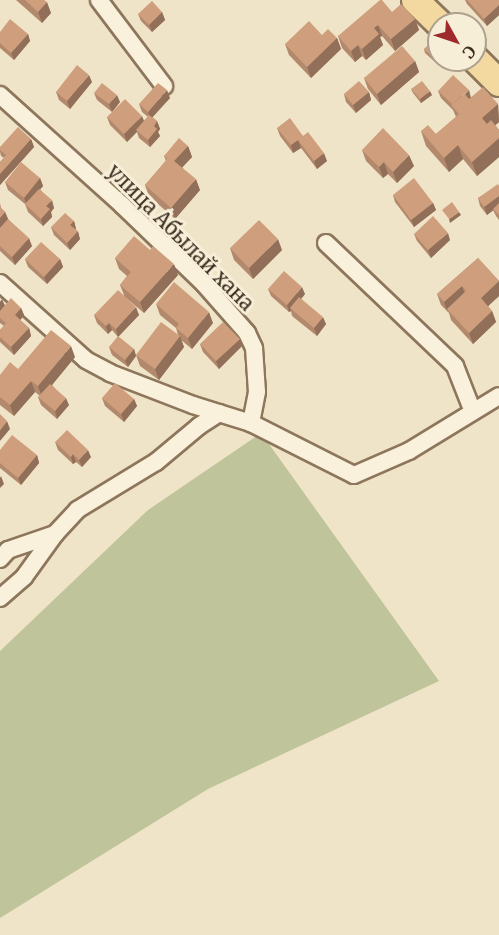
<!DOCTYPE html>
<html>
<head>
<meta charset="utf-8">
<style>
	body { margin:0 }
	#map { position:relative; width:499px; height:935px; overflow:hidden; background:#f0e4c8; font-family:Merriweather,serif }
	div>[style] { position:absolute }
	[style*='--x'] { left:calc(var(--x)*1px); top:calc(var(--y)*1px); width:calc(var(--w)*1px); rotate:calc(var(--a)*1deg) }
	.cemetery>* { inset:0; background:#bfc49a }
	.roads { filter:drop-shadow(2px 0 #8d765c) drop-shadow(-2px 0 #8d765c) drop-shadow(0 2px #8d765c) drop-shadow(0 -2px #8d765c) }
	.minor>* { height:16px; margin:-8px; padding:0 8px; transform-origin:8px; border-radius:8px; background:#faf1dc }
	.primary>* { height:26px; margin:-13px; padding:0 13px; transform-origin:13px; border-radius:13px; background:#f3d9a0 }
	.wall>* { inset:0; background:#b2896c }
	.shaded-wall>* { inset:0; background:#916f58 }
	.building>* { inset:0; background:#cf9f7d }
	span { translate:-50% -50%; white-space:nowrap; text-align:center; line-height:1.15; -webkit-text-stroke:6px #f7eed8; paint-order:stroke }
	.street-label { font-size:20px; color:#3d2e20 }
	.north { position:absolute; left:427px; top:12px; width:60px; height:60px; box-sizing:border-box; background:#f7eed8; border:2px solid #ada18e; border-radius:50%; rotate:130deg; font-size:16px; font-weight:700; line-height:24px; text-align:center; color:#3d2e20 }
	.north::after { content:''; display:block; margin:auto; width:21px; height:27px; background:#9e2a2b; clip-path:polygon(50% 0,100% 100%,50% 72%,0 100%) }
</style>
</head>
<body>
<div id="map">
	<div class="cemetery">
		<i style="clip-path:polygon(261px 433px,439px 681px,208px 789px,0 918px,0 651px,148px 510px)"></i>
	</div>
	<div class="roads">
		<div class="minor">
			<i style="--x:99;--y:0;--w:108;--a:52.9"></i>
			<i style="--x:0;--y:95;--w:164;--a:42"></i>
			<i style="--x:122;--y:205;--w:114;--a:43.9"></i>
			<i style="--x:204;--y:284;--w:65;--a:48.7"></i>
			<i style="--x:247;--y:333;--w:17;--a:65"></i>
			<i style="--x:254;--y:348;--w:44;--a:86.1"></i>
			<i style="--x:257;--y:392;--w:32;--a:101"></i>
			<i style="--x:251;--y:423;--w:115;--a:26.8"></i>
			<i style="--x:354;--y:475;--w:60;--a:-23.6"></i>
			<i style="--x:409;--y:451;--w:105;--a:-31.4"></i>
			<i style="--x:326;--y:243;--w:178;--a:43.6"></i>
			<i style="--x:455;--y:366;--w:49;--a:68.6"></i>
			<i style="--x:0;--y:283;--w:115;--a:41.8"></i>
			<i style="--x:86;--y:360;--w:27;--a:28"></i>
			<i style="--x:110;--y:373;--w:89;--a:21.1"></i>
			<i style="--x:193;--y:405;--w:61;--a:17.2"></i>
			<i style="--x:0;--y:559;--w:12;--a:-48"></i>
			<i style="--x:8;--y:550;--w:50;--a:-18.8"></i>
			<i style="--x:0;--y:598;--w:32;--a:-41"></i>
			<i style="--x:24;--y:577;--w:53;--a:-54.2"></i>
			<i style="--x:55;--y:534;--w:33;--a:-47"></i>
			<i style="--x:77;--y:510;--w:92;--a:-31.3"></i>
			<i style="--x:156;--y:462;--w:56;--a:-39.9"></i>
			<i style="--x:199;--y:426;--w:24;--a:-33"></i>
		</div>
		<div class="primary">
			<i style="--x:415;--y:0;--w:35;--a:44"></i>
			<i style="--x:475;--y:59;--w:34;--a:45"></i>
		</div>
	</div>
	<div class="wall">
		<i style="clip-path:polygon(16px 0,44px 0,51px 13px,42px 23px)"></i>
		<i style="clip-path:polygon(465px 0,499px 0,499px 15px,487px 26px,467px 4px)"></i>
		<i style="clip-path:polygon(162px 12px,165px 20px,152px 32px,141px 21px,138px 14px)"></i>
		<i style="clip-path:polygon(392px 12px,415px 19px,419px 30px,395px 51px,382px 36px,380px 37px,383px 45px,366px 60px,362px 56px,355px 62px,342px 48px,338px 36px)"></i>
		<i style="clip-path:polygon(0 32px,28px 34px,30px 41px,14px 60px,0 48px)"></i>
		<i style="clip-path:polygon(322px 35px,337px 38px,341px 49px,311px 78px,289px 55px,285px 44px)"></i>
		<i style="clip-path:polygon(439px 44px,439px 58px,435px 62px,425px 53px,424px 49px)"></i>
		<i style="clip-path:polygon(415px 61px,419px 72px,381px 105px,368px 89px,364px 78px)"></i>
		<i style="clip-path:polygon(92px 82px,70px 109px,59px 100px,56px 92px)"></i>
		<i style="clip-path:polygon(411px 89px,432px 95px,421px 103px,413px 93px)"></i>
		<i style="clip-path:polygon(438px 91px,471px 97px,498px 104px,499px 122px,495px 125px,499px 130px,499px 157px,477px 176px,463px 159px,449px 172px,426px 146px,421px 131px,436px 134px,456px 117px,453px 110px,441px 98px)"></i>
		<i style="clip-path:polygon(369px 92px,371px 100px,356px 113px,346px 102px,344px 94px)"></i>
		<i style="clip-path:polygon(94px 93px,120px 102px,112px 112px,97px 100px)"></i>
		<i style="clip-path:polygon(170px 98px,152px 117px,157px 121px,160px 129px,158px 132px,160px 136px,150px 147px,139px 138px,137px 132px,127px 142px,110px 125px,107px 117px,144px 121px,148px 117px,142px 112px,139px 104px)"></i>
		<i style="clip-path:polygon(277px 128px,303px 136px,327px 161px,317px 169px,301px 148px,293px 153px,280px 136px)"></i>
		<i style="clip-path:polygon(31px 139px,34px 147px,0 185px,0 162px,4px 158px,1px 156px,0 152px,0 147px)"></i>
		<i style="clip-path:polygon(188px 146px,192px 157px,182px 167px,200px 190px,175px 219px,149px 196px,145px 185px,166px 161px,164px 156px)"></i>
		<i style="clip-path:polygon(362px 150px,414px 166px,397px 183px,388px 174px,383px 178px,366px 161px)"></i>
		<i style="clip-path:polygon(40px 178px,43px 186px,40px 189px,54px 208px,51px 212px,52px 217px,43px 226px,28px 212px,25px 204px,8px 190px,5px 182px)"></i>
		<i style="clip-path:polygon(499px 186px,499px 220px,496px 216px,493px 210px,487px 215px,480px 206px,478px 198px)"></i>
		<i style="clip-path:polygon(393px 195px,433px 203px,436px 210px,414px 227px,395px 202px)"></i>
		<i style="clip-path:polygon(0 203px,1px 208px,5px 212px,8px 219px,32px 246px,15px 265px,0 251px)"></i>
		<i style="clip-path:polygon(74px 221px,76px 229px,76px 230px,80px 239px,70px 250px,54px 235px,51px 227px)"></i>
		<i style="clip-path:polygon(414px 234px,450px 240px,431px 258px,417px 241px)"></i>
		<i style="clip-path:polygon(230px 248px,282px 250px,253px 279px,234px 260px)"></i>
		<i style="clip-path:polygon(115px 258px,178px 275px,144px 313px,125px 297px,139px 315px,118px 337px,112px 330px,108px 334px,97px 323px,94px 315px,124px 295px,120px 285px,127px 276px,119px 269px)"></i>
		<i style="clip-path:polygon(478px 258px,499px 281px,499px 296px,488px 306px,492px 311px,496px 322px,473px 344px,451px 320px,449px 313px,441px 305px,437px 294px)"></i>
		<i style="clip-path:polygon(25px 259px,60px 259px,63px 267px,47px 284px,28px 267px)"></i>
		<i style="clip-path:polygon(268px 289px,305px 294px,301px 299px,326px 324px,317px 336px,292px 316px,291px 311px,289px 312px,271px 296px)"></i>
		<i style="clip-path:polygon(0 302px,5px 305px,21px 308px,24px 315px,20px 320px,29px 328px,31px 336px,14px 355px,0 342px,0 330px,4px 326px,0 323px)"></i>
		<i style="clip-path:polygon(156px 304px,213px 323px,192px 349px,181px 340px,184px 347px,159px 380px,140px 366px,136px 355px,178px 335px,176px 328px,160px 315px)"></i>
		<i style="clip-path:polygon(240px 339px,242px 346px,219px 369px,203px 352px,200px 344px)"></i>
		<i style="clip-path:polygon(109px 347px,134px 349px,136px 356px,128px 367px,112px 355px)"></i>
		<i style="clip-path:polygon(75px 357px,52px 385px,69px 405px,57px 419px,41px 405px,38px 397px,40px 396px,35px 392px,14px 416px,0 405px,0 375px,18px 369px)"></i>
		<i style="clip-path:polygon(102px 398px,134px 399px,137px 406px,124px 422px,105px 406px)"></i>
		<i style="clip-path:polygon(55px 442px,91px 457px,82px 467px,76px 462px,73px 464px,58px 450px)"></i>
		<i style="clip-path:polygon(0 450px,37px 455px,39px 463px,21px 485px,0 468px)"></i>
	</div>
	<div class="shaded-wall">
		<i style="clip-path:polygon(47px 2px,51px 13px,42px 23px,38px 12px)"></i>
		<i style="clip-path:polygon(499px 5px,499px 15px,487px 26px,484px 19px)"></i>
		<i style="clip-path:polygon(162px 12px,165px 20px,152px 32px,149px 25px)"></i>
		<i style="clip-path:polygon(415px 19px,419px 30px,395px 51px,391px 39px)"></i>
		<i style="clip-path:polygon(378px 25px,382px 36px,380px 37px,383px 45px,366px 60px,362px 49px,374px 28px)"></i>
		<i style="clip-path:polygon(28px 34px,30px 41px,14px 60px,11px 53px)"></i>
		<i style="clip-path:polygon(337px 38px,341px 49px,311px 78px,307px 67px)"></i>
		<i style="clip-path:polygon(358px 45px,362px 56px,355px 62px,351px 51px)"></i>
		<i style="clip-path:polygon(439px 52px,439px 58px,435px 62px,433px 58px)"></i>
		<i style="clip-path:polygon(415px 61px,419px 72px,381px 105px,377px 94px)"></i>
		<i style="clip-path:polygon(89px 75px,92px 82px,70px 109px,67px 101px)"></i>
		<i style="clip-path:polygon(167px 90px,170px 98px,151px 119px,148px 112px)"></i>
		<i style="clip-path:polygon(469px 90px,471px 98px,453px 106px)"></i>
		<i style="clip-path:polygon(430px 91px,432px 95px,421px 103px,420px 99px)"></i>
		<i style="clip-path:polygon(369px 92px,371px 100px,356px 113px,353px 105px)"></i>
		<i style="clip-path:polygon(117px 95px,120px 102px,112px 112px,109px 104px)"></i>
		<i style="clip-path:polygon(498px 104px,499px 122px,488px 132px,482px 118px)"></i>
		<i style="clip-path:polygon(142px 116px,145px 123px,127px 142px,124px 134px)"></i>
		<i style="clip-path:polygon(157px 121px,160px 129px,158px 132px,160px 136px,150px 147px,148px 140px,154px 126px)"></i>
		<i style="clip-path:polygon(499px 138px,499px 157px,477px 176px,472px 162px)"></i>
		<i style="clip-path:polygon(31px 139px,34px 147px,0 185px,0 174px)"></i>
		<i style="clip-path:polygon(298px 140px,301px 148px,293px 153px,291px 145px)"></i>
		<i style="clip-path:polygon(458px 145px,463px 159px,449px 172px,444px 158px)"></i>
		<i style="clip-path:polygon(188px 146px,192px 157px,178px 172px,174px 161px)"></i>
		<i style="clip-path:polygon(324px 153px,327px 161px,317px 169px,314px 161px)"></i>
		<i style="clip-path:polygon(409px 155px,414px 166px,397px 183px,393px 172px)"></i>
		<i style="clip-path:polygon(384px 162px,388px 174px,383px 178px,379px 167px)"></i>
		<i style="clip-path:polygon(40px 178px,43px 186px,27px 205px,24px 198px)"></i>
		<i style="clip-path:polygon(196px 179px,200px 190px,175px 219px,171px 208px)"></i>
		<i style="clip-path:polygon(499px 196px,499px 206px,487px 215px,484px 207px)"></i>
		<i style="clip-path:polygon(52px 200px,54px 208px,51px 212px,52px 217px,43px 226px,41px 219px,46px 206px)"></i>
		<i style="clip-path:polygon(433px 203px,436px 210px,414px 227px,411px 220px)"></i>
		<i style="clip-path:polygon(5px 212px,8px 219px,0 228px,0 218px)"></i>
		<i style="clip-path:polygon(459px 212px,461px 215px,450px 223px,449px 219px)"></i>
		<i style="clip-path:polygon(74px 221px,76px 229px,73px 232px,70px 225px)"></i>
		<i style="clip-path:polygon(78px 231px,80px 239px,70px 250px,67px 243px)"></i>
		<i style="clip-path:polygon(448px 233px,450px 240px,431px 258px,428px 250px)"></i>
		<i style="clip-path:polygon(29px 238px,32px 246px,15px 265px,12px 257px)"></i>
		<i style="clip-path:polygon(278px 239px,282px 250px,253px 279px,249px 268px)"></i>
		<i style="clip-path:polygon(60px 259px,63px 267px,47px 284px,44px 277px)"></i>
		<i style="clip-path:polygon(174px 264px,178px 275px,144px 313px,140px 302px)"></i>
		<i style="clip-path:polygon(499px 281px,499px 296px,485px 309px,481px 298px)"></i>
		<i style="clip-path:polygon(462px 286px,466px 297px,447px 309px,448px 313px,444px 302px)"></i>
		<i style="clip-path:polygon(302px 287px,305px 294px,292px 310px,290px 308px,291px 311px,289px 312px,287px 305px)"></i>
		<i style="clip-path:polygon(2px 299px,5px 306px,0 313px,0 302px)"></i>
		<i style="clip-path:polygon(136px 307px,139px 315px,118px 337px,116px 329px)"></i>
		<i style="clip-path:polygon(21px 308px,24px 315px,18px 323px,15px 315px)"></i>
		<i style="clip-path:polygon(492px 311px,496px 322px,473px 344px,469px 333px)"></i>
		<i style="clip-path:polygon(209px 312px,213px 323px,192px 349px,188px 338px)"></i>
		<i style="clip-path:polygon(323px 317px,326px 324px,317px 336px,314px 328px)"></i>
		<i style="clip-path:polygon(109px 323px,112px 330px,108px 334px,106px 326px)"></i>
		<i style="clip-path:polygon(29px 328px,31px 336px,14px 355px,11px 347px)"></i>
		<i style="clip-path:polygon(180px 336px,184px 347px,159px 380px,155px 369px)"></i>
		<i style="clip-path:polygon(240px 339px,242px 346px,219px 369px,216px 361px)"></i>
		<i style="clip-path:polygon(71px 346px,75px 357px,42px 397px,38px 386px)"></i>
		<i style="clip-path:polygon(134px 349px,136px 356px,128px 367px,125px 360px)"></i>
		<i style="clip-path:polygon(31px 381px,35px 392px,14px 416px,10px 405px)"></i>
		<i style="clip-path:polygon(66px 398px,69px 405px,57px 419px,55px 411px)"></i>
		<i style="clip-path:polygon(134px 399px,137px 406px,124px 422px,121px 414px)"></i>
		<i style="clip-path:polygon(7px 421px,10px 429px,0 441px,0 430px)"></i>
		<i style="clip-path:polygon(88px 450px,91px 457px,82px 467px,79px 460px)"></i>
		<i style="clip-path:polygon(73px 454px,76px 462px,73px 464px,71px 457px)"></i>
		<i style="clip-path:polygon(37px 455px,39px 463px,21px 485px,18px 478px)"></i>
		<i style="clip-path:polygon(1px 476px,4px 484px,0 488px,0 478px)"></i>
	</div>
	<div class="building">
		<i style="clip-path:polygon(25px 0,44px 0,47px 2px,38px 12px)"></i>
		<i style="clip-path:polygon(380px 0,382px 0,392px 12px,401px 4px,415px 19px,391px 39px,378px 25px,374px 28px,379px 34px,362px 49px,358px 45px,351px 51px,338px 36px)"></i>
		<i style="clip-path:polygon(467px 0,499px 0,499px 5px,484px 19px)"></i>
		<i style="clip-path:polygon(152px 1px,162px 12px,149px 25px,138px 14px)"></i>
		<i style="clip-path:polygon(10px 19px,28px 34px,11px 53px,0 43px,0 32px)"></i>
		<i style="clip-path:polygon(309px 21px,322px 35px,328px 29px,337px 38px,307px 67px,285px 44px)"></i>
		<i style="clip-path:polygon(434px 39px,439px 44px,439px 52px,433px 58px,424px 49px)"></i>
		<i style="clip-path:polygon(402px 46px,415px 61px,377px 94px,364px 78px)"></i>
		<i style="clip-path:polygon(77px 65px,89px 75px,67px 101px,56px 92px)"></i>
		<i style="clip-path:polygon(453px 75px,469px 90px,452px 104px,438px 91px)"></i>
		<i style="clip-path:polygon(359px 81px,369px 92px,353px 105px,344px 94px)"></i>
		<i style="clip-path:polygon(422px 81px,430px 91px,420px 99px,411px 89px)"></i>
		<i style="clip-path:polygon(102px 83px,117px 95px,109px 104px,94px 93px)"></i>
		<i style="clip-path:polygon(158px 83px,167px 90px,148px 112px,139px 104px)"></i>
		<i style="clip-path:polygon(483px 87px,498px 104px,482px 118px,487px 124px,491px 120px,499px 130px,499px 138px,472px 162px,458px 145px,444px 158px,421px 131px,428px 125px,436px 134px,459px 114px,451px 105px,465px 94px,469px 99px)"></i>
		<i style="clip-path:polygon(125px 99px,142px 116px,124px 134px,107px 117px)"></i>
		<i style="clip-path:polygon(149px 115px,157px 121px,154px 126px,157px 129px,148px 140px,136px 130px)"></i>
		<i style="clip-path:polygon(290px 118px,303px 136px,308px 132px,324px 153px,314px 161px,298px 140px,291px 145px,277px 128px)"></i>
		<i style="clip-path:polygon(18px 127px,31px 139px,0 174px,0 162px,6px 155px,0 150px,0 147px)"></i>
		<i style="clip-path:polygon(383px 128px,409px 155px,393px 172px,384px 162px,379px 167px,362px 150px)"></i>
		<i style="clip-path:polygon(179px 138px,188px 146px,174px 161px,196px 179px,171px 208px,145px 185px,167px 159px,164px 156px)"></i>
		<i style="clip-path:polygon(21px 162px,40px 178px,24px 198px,5px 182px)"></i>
		<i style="clip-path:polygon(414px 178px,433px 203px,411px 220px,393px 195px)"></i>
		<i style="clip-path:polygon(498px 184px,499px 186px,499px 196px,484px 207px,478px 198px)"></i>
		<i style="clip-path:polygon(39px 189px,52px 200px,46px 206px,50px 209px,41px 219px,25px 204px)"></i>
		<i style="clip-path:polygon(452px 202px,459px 212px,449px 219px,442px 210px)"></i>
		<i style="clip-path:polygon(499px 203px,499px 215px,493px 209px)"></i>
		<i style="clip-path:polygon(0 207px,5px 212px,0 218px)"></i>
		<i style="clip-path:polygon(65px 213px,74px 221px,70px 225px,78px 231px,67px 243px,51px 227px)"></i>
		<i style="clip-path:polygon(433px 216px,448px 233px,428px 250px,414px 234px)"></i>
		<i style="clip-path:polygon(8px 219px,29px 238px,12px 257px,0 246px,0 228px)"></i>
		<i style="clip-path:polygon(259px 220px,278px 239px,249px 268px,230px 248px)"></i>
		<i style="clip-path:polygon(134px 236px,150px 250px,153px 246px,174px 264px,140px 302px,120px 285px,131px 272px,115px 258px)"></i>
		<i style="clip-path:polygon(41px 242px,60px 259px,44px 277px,25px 259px)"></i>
		<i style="clip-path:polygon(478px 258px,499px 281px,481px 298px,492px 311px,469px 333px,447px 309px,466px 291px,462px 286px,444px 302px,437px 294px)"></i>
		<i style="clip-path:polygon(284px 271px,302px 287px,287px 305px,268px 289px)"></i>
		<i style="clip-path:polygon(174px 282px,209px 312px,188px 338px,176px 328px,179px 324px,156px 304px)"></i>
		<i style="clip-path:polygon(118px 290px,136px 307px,116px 329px,109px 323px,106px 326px,94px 315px)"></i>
		<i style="clip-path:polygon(299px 297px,323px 317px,314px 328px,290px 308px)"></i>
		<i style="clip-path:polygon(11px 298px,21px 308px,15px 315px,29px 328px,11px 347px,0 337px,0 330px,6px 323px,0 318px,0 311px)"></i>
		<i style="clip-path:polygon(161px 322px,180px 336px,155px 369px,136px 355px)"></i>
		<i style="clip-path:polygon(223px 322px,240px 339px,216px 361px,200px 344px)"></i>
		<i style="clip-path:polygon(51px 330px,71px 346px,38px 386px,31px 381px,10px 405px,0 397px,0 375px,10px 362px,18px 369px)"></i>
		<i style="clip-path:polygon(118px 336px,134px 349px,125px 360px,109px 347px)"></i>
		<i style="clip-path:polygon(115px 383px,134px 399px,121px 414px,102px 398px)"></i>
		<i style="clip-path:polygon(50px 384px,66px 398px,55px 411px,38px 397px)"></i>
		<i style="clip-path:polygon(0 414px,7px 421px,0 430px)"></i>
		<i style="clip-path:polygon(67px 430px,88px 450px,79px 460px,73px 454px,71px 457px,55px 442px)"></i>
		<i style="clip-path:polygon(12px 435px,37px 455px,18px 478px,0 463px,0 450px)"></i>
	</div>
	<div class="street-label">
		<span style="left:181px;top:237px;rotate:45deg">улица Абылай хана</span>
	</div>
	<div class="north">С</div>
</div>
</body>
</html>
